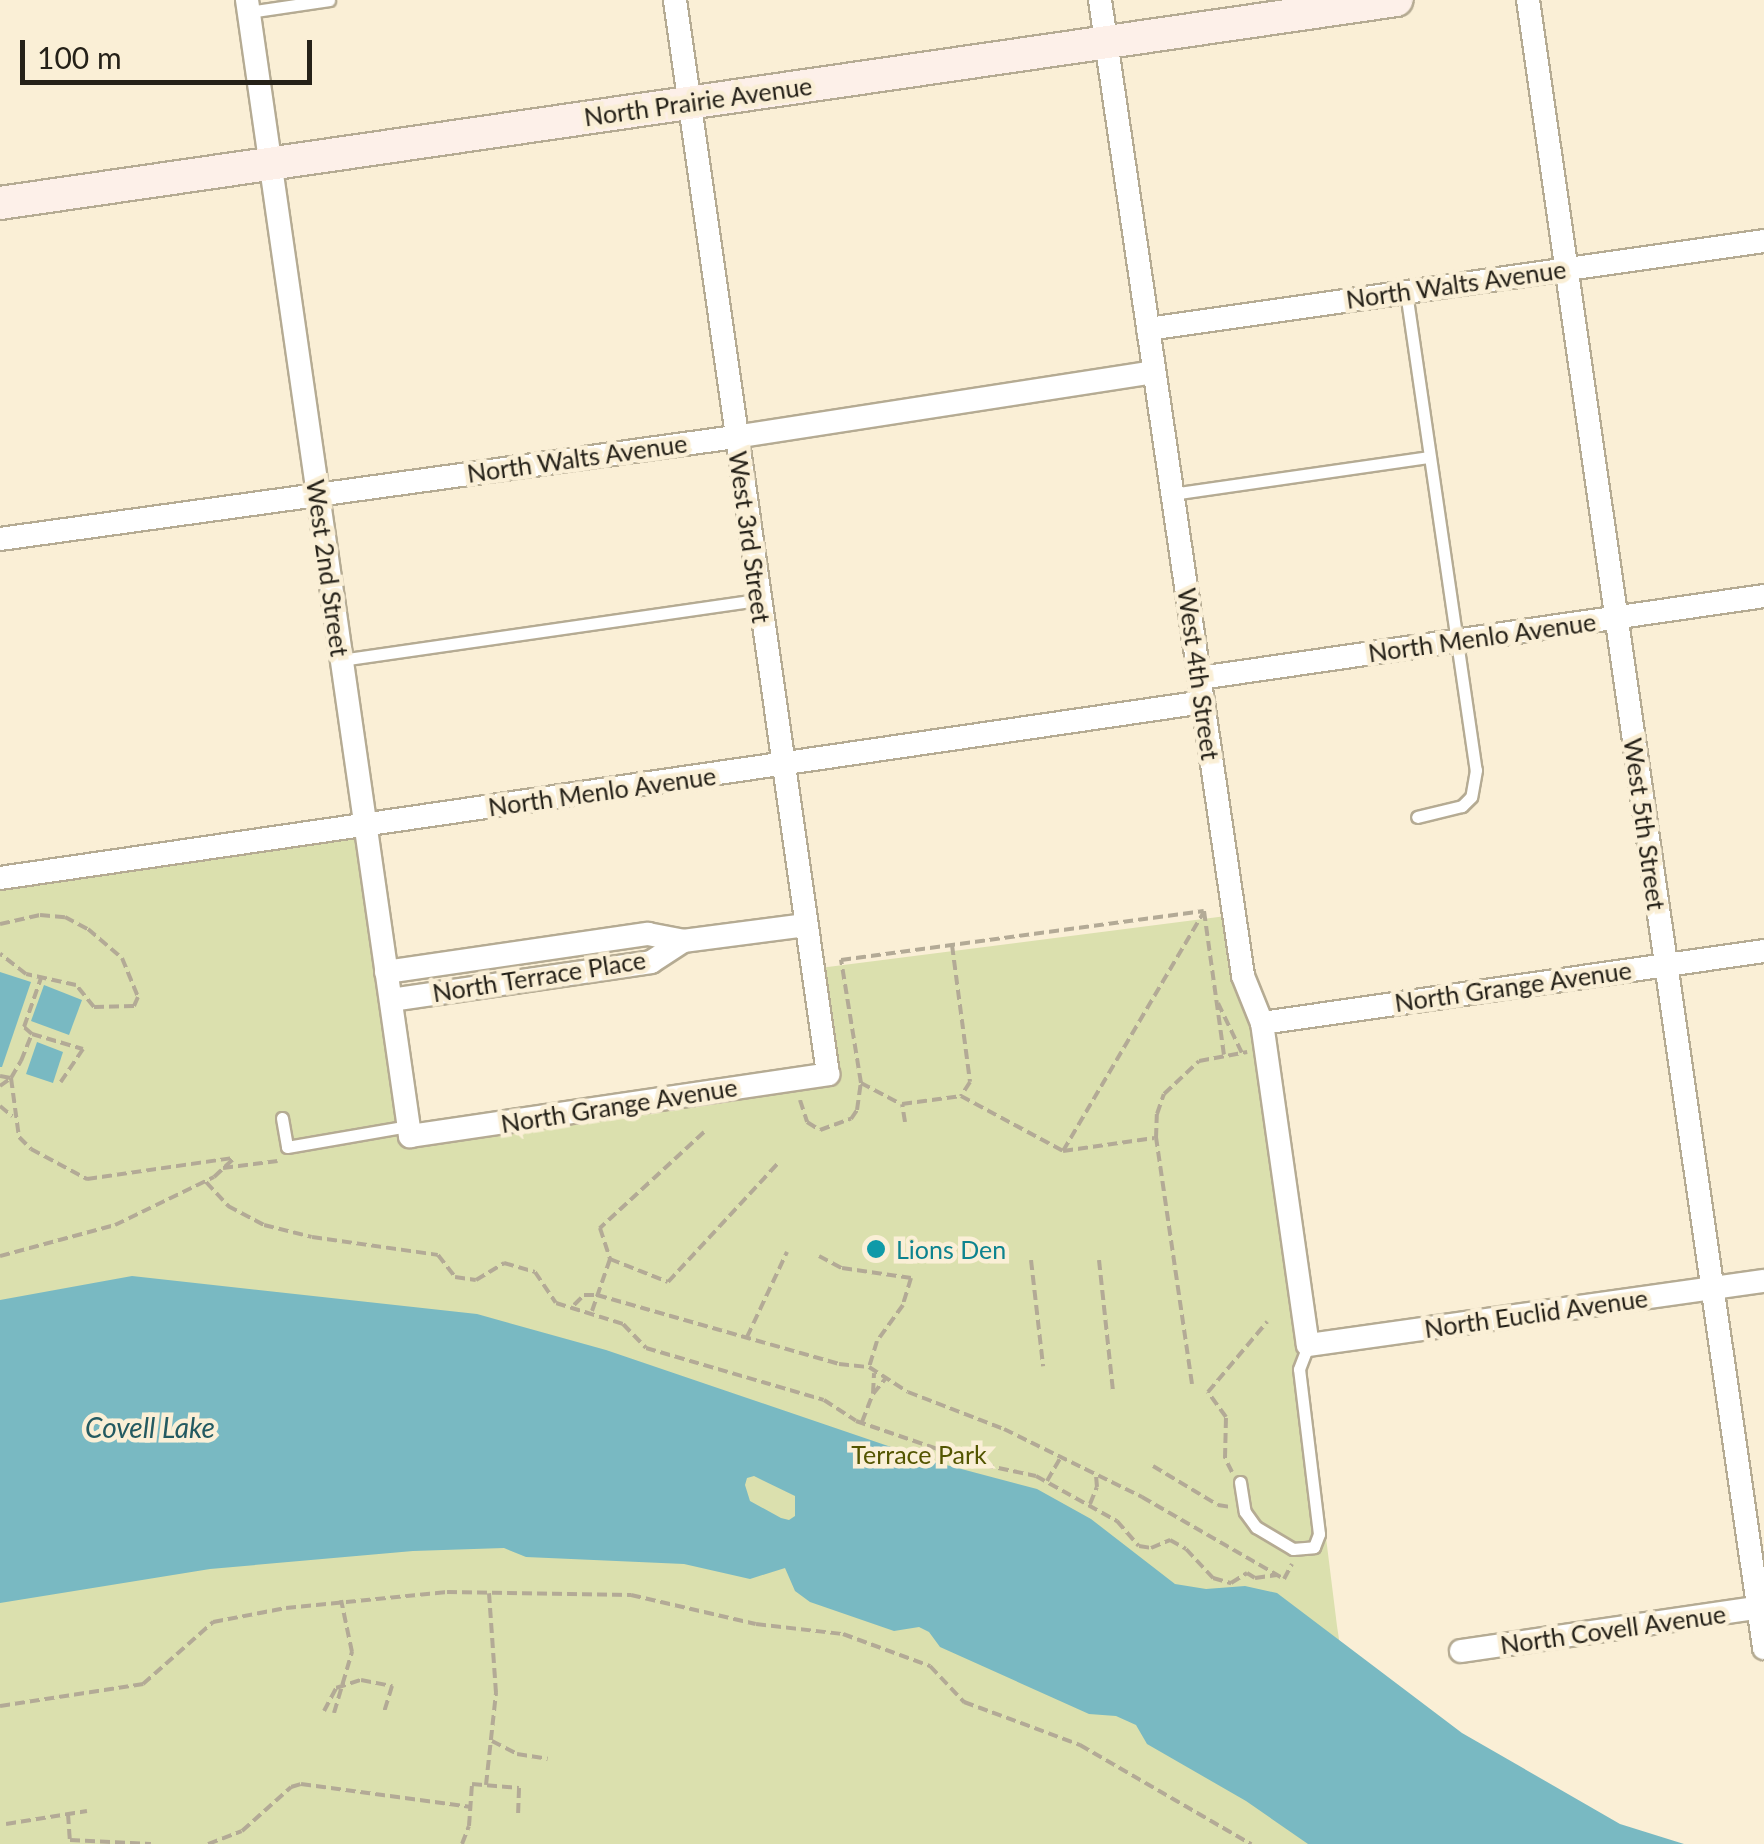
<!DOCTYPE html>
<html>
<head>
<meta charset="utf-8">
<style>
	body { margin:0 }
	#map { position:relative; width:1764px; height:1844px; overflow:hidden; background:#faefd6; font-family:Lato,sans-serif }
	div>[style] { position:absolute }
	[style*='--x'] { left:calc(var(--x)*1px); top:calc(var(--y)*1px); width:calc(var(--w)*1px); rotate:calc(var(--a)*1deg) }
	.green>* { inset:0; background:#dbe0ae }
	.water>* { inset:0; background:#79b9c2 }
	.path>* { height:4px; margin-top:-2px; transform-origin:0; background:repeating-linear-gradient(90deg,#b3aa96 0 10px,transparent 0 15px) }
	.roads { filter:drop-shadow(2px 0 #b5ab93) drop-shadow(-2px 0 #b5ab93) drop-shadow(0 2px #b5ab93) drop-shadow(0 -2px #b5ab93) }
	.lane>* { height:11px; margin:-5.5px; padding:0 5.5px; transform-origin:5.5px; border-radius:5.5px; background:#fff }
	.street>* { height:22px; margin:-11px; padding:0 11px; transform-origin:11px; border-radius:11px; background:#fff }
	.secondary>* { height:32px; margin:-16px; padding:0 16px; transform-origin:16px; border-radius:16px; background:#fdf0e9 }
	.dots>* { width:28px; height:28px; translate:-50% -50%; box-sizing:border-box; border:5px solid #faefd6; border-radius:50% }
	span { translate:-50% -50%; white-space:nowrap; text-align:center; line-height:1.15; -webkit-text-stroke:9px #faefd6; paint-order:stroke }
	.street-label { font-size:25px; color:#252118 }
	.culture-label { font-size:25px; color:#0d838f }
	.left { translate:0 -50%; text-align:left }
	.park-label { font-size:25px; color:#535500 }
	.water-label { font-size:28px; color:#235a61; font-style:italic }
	.scale { position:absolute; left:20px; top:40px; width:292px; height:45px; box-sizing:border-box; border:5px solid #252118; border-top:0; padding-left:12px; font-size:30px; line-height:35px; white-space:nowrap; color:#252118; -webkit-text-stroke:8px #faefd6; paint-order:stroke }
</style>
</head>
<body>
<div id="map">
	<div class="green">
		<i style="clip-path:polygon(365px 825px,410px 1135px,827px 1074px,812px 969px,1234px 915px,1262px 1023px,1337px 1626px,1370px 1844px,0 1844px,0 878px)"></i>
	</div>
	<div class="water">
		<i style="clip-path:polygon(0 972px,31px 982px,2px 1067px,0 1067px)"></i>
		<i style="clip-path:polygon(44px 985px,82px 1000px,69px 1035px,31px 1021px)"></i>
		<i style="clip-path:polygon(37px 1042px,63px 1052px,53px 1083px,26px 1074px)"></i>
		<i style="clip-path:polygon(evenodd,132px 1276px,477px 1314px,606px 1350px,935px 1462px,1037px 1489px,1091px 1519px,1175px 1584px,1206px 1589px,1245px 1586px,1277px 1593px,1462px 1733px,1620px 1824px,1684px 1844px,1308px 1844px,1246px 1801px,1147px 1744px,1136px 1725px,1116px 1716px,1089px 1714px,940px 1647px,929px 1632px,919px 1627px,894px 1631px,810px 1602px,795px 1591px,785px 1568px,750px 1579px,684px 1564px,526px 1557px,504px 1548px,413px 1551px,210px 1569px,0 1603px,0 1300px,132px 1276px,754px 1476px,795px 1496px,795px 1516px,789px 1520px,781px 1518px,750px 1501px,745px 1485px,747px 1478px,754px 1476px)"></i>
	</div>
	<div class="path">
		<i style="--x:0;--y:924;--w:41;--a:-12.7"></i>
		<i style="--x:40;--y:915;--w:25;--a:5"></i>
		<i style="--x:65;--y:917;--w:26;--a:28"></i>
		<i style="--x:88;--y:929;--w:45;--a:40.5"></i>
		<i style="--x:122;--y:958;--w:42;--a:67.7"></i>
		<i style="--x:138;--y:997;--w:10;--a:114"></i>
		<i style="--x:134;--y:1006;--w:40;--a:178.6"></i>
		<i style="--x:94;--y:1007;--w:28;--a:-129"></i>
		<i style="--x:76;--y:985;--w:51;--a:-167.6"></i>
		<i style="--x:26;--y:974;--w:33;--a:-142"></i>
		<i style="--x:952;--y:945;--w:138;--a:82.5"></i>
		<i style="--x:970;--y:1082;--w:17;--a:123"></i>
		<i style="--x:1218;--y:1003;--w:55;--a:64.4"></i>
		<i style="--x:32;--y:1034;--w:53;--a:16.4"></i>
		<i style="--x:83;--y:1049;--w:40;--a:124"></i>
		<i style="--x:0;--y:1076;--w:11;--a:10"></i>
		<i style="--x:11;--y:1078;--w:20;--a:-60"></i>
		<i style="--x:21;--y:1061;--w:29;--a:-68"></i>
		<i style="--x:32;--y:1034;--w:11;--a:-139"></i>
		<i style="--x:24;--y:1027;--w:52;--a:-70.9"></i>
		<i style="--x:11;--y:1078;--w:60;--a:82.3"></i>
		<i style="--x:19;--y:1137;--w:17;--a:45"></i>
		<i style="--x:31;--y:1149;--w:64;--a:28.2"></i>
		<i style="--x:87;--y:1179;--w:148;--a:-8.2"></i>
		<i style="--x:861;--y:1083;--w:45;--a:27.7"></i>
		<i style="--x:0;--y:1086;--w:14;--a:-36"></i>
		<i style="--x:800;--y:1100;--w:23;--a:72"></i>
		<i style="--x:807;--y:1122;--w:15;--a:32"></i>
		<i style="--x:820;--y:1130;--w:33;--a:-20"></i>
		<i style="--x:851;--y:1119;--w:11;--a:-56"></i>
		<i style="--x:857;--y:1110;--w:27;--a:-82"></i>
		<i style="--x:861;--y:1083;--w:125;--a:-99.2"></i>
		<i style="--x:841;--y:960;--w:366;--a:-7.7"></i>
		<i style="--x:1204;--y:911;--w:145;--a:82.1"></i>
		<i style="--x:0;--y:1106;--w:16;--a:40"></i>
		<i style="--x:905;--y:1122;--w:18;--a:-99"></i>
		<i style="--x:902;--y:1104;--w:60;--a:-7.7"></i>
		<i style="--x:961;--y:1096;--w:116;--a:28.3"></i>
		<i style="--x:1063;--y:1151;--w:92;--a:-8.1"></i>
		<i style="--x:704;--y:1132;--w:142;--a:137.3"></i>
		<i style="--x:600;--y:1228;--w:33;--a:72"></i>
		<i style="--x:610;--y:1259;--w:62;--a:21.6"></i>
		<i style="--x:668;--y:1282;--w:163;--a:-47.2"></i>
		<i style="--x:1063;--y:1151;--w:276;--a:-59.5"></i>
		<i style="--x:223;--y:1168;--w:55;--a:-7.3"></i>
		<i style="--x:206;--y:1182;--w:33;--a:47"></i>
		<i style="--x:228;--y:1206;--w:41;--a:27.8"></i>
		<i style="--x:264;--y:1225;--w:49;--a:14"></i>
		<i style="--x:312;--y:1237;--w:127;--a:8.1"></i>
		<i style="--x:438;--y:1255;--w:28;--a:52"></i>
		<i style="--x:455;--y:1277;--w:21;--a:8"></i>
		<i style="--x:476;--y:1280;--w:33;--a:-31"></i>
		<i style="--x:504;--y:1263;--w:32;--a:16"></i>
		<i style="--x:535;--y:1272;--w:37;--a:56"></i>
		<i style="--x:556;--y:1303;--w:70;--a:17.4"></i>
		<i style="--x:623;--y:1324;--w:33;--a:46"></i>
		<i style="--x:646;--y:1348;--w:185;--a:16.3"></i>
		<i style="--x:824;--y:1400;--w:38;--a:33"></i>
		<i style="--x:856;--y:1421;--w:135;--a:19"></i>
		<i style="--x:984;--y:1465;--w:53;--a:11.9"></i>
		<i style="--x:1036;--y:1476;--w:93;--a:29.1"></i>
		<i style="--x:1117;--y:1521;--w:33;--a:49"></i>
		<i style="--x:1139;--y:1546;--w:12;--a:9"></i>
		<i style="--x:1151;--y:1548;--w:21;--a:-23"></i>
		<i style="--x:1170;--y:1540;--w:18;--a:29"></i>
		<i style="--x:1186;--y:1549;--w:40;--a:47"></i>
		<i style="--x:1213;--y:1578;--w:19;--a:16"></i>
		<i style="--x:1231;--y:1583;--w:19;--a:-32"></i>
		<i style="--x:1247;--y:1573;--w:9;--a:32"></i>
		<i style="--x:1255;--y:1578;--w:22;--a:-8"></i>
		<i style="--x:0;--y:1256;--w:119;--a:-15.1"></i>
		<i style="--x:115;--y:1225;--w:110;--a:-25.9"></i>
		<i style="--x:214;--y:1177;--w:26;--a:-43"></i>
		<i style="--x:819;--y:1256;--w:26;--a:28"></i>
		<i style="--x:842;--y:1268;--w:70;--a:8.2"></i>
		<i style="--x:911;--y:1278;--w:28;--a:107"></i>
		<i style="--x:903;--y:1305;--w:44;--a:125.8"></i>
		<i style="--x:877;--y:1341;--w:27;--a:107"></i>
		<i style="--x:1031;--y:1260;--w:107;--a:83.5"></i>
		<i style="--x:1099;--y:1260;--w:133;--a:83.9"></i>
		<i style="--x:574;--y:1305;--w:14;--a:-45"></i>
		<i style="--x:584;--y:1295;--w:13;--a:0"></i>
		<i style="--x:597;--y:1295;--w:252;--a:15.9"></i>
		<i style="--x:839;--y:1364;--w:30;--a:6"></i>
		<i style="--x:869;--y:1367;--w:46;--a:32.7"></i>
		<i style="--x:908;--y:1392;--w:103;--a:21.1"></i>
		<i style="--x:1004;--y:1429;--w:154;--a:26.2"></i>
		<i style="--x:1142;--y:1497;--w:164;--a:30"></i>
		<i style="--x:1284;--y:1579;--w:17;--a:-62"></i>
		<i style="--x:592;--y:1311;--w:55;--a:-70.9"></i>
		<i style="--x:747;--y:1337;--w:94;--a:-64.8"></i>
		<i style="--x:1192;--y:1384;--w:249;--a:-98.3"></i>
		<i style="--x:1156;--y:1138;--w:24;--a:-88"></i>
		<i style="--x:1157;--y:1114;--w:21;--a:-71"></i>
		<i style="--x:1164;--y:1094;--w:48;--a:-43.3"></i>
		<i style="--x:1199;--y:1061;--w:49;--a:-10.6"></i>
		<i style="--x:873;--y:1393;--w:20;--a:-87"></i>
		<i style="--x:862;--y:1422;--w:30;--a:-69"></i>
		<i style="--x:873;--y:1394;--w:19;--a:-51"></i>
		<i style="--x:1153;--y:1466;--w:76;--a:31"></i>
		<i style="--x:1218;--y:1505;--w:12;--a:9"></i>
		<i style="--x:1232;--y:1472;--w:16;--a:-117"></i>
		<i style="--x:1225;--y:1458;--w:41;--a:-88.6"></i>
		<i style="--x:1226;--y:1417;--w:31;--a:-126"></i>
		<i style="--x:1208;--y:1392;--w:92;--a:-49.9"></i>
		<i style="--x:1047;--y:1481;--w:28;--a:-60"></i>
		<i style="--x:1090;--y:1504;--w:18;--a:-68"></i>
		<i style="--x:1097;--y:1487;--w:12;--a:-95"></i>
		<i style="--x:0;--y:1706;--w:145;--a:-8.7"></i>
		<i style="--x:143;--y:1684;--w:94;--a:-41.5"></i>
		<i style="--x:213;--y:1622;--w:74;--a:-10.9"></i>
		<i style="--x:286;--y:1608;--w:162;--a:-5.7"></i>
		<i style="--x:447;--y:1592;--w:184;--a:0.9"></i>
		<i style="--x:631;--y:1595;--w:128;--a:13.1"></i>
		<i style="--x:756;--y:1624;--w:88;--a:6.6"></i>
		<i style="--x:843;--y:1634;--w:93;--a:20.2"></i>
		<i style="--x:930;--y:1666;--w:50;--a:46.6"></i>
		<i style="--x:964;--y:1702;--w:124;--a:20.3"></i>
		<i style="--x:1080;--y:1745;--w:198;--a:30.1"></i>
		<i style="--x:324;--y:1711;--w:26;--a:-62"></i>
		<i style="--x:336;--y:1688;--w:26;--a:-18"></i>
		<i style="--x:361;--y:1680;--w:32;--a:11"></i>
		<i style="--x:392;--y:1686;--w:28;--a:107"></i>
		<i style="--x:334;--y:1713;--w:64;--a:-73.6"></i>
		<i style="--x:352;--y:1652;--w:53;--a:-101.9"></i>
		<i style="--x:492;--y:1741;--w:28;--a:27"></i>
		<i style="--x:517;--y:1754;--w:31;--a:9"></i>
		<i style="--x:486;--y:1785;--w:93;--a:-83.8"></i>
		<i style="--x:496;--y:1693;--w:100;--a:-94"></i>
		<i style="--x:68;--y:1814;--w:26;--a:86"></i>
		<i style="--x:70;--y:1840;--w:81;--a:2.8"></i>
		<i style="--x:6;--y:1824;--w:82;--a:-9.1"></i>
		<i style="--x:208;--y:1844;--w:36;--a:-21"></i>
		<i style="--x:242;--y:1831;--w:66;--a:-41.9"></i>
		<i style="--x:291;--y:1787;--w:10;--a:-17"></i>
		<i style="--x:301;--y:1784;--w:172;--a:7.7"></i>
		<i style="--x:462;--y:1844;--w:19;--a:-69"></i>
		<i style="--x:469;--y:1826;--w:42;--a:-85.9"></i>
		<i style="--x:472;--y:1784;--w:47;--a:4.9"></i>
		<i style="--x:519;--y:1788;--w:28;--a:92"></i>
	</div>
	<div class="roads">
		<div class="lane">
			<i style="--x:249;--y:12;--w:81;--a:-8.5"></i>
			<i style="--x:1406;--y:292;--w:483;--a:81.7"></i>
			<i style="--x:1476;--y:770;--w:27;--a:100"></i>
			<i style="--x:1471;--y:797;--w:13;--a:135"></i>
			<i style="--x:1462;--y:806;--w:46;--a:166.3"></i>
			<i style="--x:1172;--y:494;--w:260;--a:-8.2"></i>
			<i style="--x:341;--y:660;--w:422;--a:-8.2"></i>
			<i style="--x:282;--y:1118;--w:29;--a:80"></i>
			<i style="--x:287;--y:1147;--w:124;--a:-9.8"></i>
			<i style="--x:1240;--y:1482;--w:30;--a:81"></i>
			<i style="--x:1245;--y:1512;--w:19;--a:54"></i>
			<i style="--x:1256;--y:1527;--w:43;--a:30.7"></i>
			<i style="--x:1293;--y:1549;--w:21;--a:-5"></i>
			<i style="--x:1314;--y:1547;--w:14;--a:-69"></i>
			<i style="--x:1319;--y:1534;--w:166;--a:-96.9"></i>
			<i style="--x:1299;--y:1369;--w:26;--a:-69"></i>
		</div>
		<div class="street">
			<i style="--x:247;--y:0;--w:1148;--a:81.83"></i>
			<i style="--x:410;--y:1136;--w:423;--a:-8.4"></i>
			<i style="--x:828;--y:1074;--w:1085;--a:-98.11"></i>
			<i style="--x:1100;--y:0;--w:986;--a:81.66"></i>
			<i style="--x:1243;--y:976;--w:51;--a:68"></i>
			<i style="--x:1262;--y:1023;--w:325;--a:81.9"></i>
			<i style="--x:1308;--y:1345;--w:460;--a:-8"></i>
			<i style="--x:1528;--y:0;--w:1665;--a:81.85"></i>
			<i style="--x:1148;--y:329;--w:622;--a:-8.13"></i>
			<i style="--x:0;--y:539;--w:742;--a:-7.9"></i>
			<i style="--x:735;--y:437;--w:424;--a:-8.8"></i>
			<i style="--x:1200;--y:678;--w:570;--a:-8.27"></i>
			<i style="--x:0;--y:878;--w:1216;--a:-8.32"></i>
			<i style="--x:386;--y:972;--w:265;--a:-8.3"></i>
			<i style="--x:648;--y:934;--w:36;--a:11"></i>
			<i style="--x:683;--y:941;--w:124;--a:-7.4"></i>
			<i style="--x:391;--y:1000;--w:263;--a:-8.3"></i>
			<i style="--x:651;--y:962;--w:38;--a:-33"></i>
			<i style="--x:1262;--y:1023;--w:507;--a:-8.16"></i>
			<i style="--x:1461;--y:1651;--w:306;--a:-8.3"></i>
		</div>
		<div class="secondary">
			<i style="--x:0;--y:203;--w:1411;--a:-8.27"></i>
		</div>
	</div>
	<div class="dots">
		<i style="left:876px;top:1249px;background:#0f9aa8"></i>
	</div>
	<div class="street-label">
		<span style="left:698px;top:101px;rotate:-8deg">North Prairie Avenue</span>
		<span style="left:1456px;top:284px;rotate:-8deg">North Walts Avenue</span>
		<span style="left:577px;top:458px;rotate:-8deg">North Walts Avenue</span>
		<span style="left:750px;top:537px;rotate:82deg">West 3rd Street</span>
		<span style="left:328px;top:568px;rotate:82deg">West 2nd Street</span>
		<span style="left:1482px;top:637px;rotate:-8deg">North Menlo Avenue</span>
		<span style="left:1199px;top:674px;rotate:82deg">West 4th Street</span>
		<span style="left:602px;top:791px;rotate:-8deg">North Menlo Avenue</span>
		<span style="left:1645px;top:824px;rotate:82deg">West 5th Street</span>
		<span style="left:539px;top:976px;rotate:-9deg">North Terrace Place</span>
		<span style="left:1513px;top:986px;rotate:-8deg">North Grange Avenue</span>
		<span style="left:619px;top:1105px;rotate:-9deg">North Grange Avenue</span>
		<span style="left:1536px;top:1313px;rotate:-8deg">North Euclid Avenue</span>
		<span style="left:1613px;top:1629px;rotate:-8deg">North Covell Avenue</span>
	</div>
	<div class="culture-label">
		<span class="left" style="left:896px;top:1249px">Lions Den</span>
	</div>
	<div class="park-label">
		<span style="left:919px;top:1454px">Terrace Park</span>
	</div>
	<div class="water-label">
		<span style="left:150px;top:1427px">Covell Lake</span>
	</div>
	<div class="scale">100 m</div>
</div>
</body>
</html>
